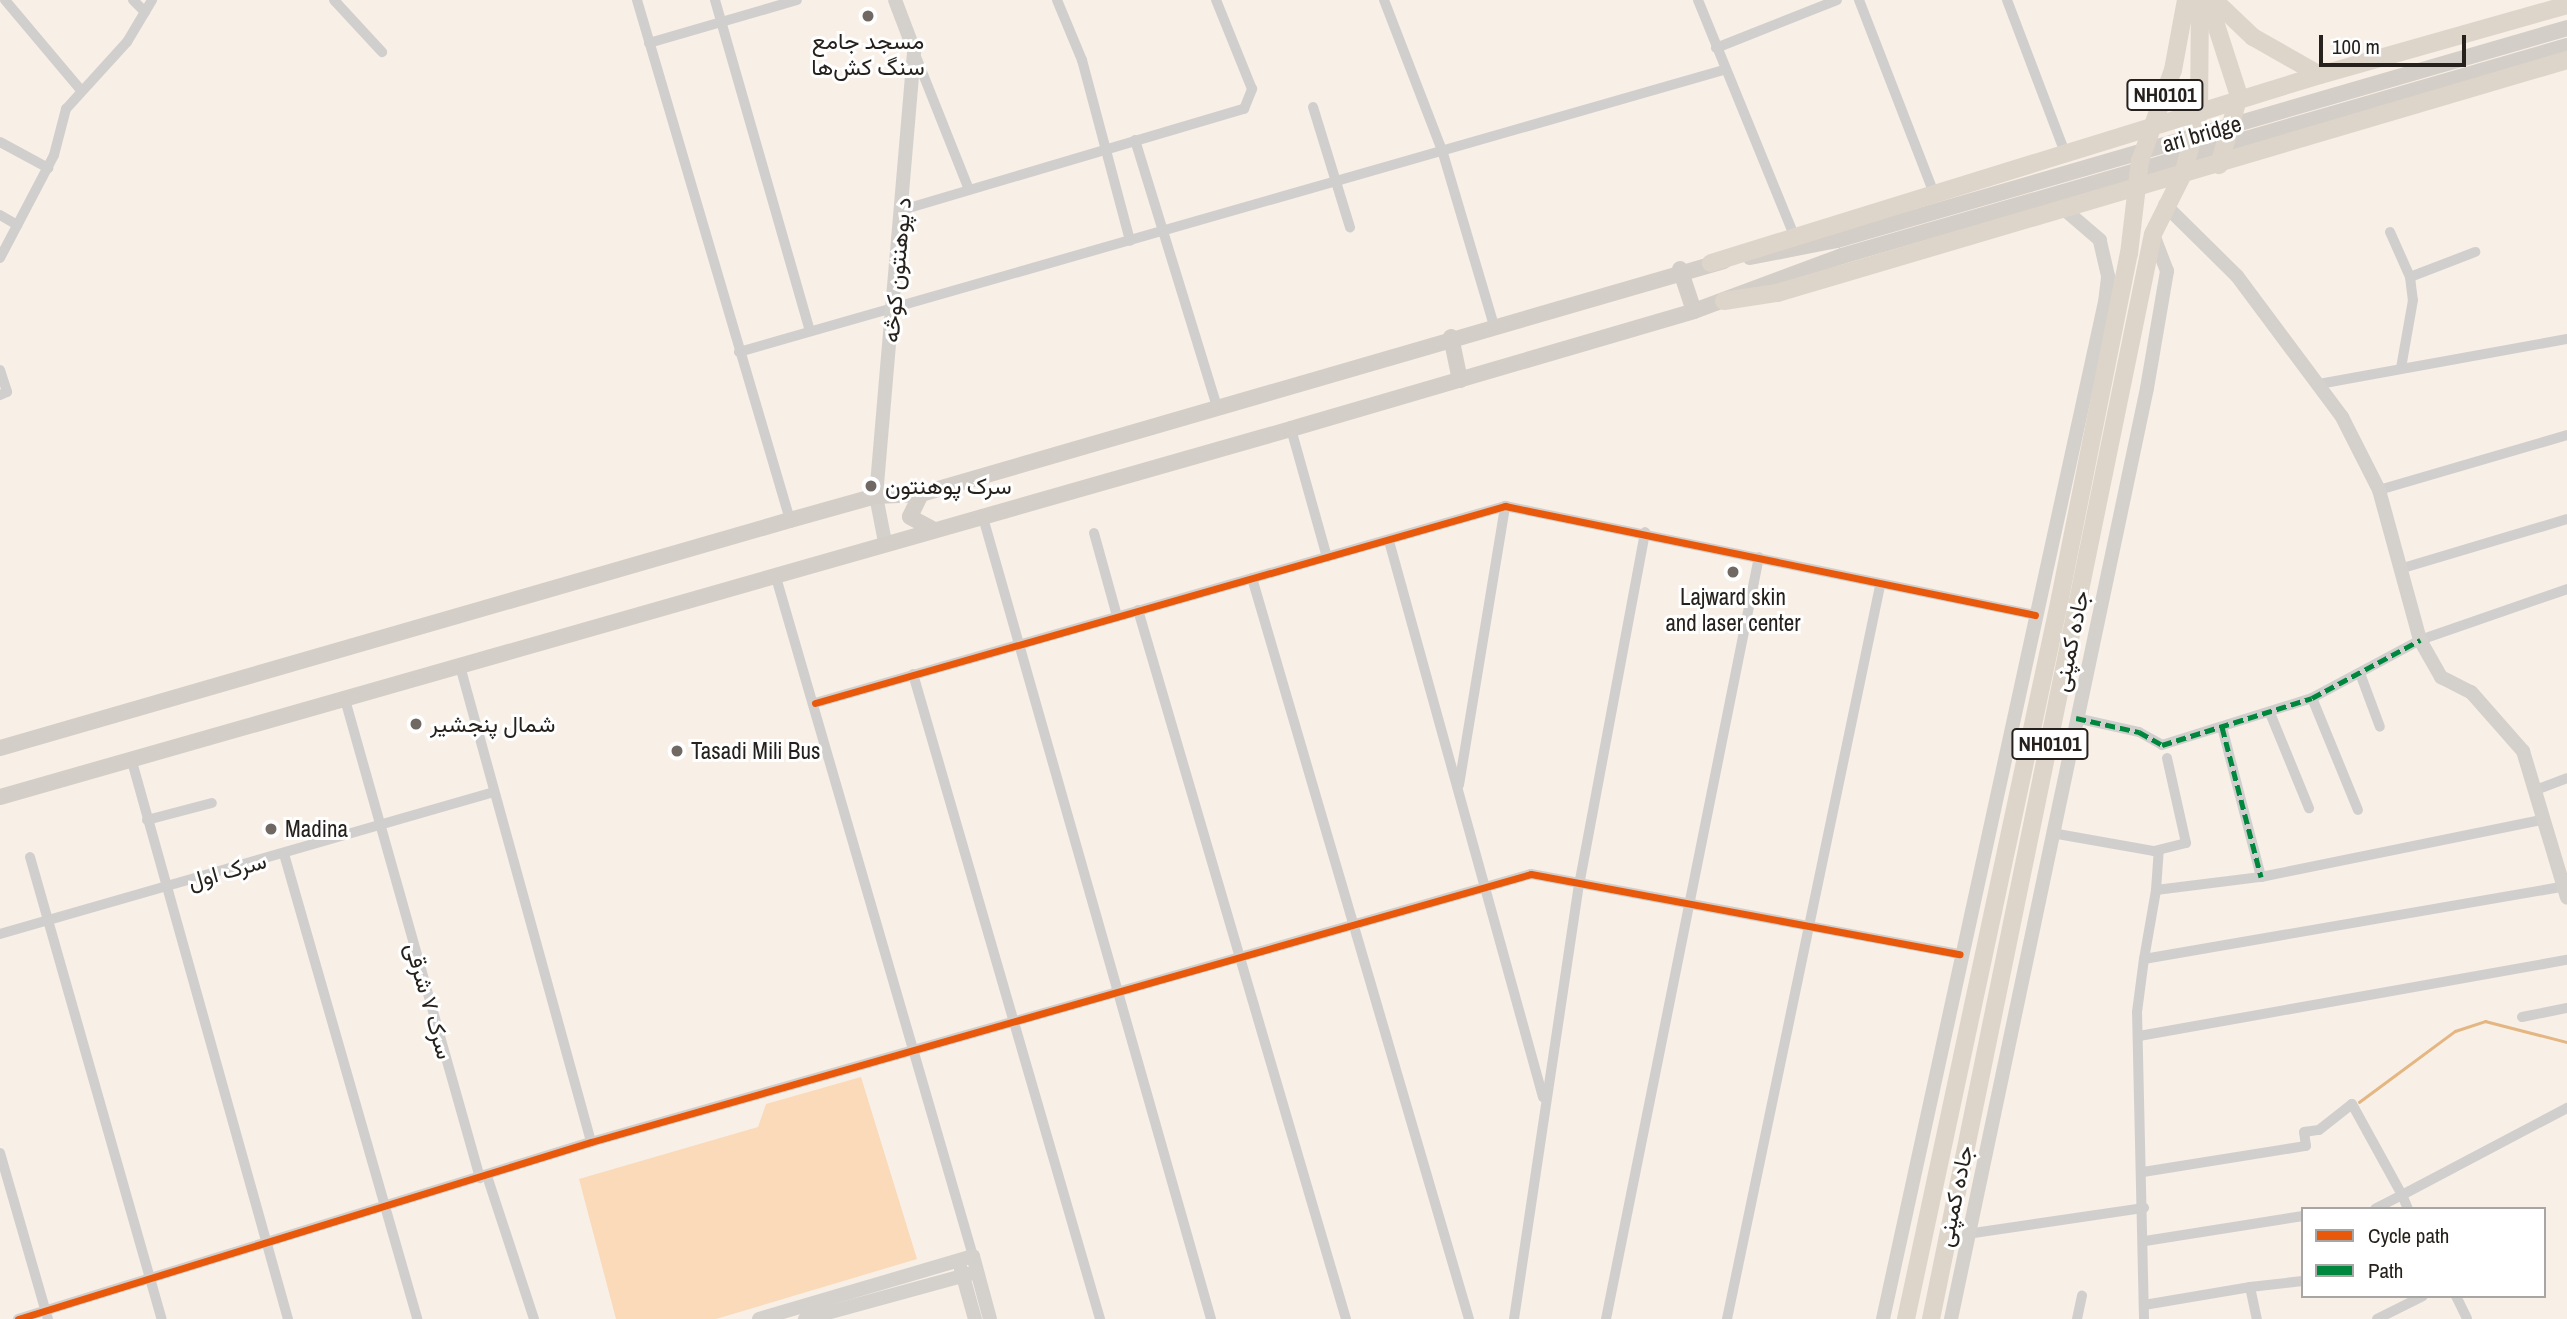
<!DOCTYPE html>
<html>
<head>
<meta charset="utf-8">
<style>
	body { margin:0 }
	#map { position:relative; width:2567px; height:1319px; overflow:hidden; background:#f8efe7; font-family:"Archivo Narrow",Vazirmatn,sans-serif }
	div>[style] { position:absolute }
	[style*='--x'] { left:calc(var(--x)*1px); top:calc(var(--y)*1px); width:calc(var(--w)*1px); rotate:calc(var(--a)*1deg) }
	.green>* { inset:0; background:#fadab8 }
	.stream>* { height:2.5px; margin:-1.25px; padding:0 1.25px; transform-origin:1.25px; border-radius:1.25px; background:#e4b682 }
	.street>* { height:10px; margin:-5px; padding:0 5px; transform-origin:5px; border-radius:5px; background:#d1cfcd }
	.secondary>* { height:14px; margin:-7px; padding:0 7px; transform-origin:7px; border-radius:7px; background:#d4d1cd }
	.primary>* { height:16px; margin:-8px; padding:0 8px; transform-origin:8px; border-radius:8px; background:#d3cec7 }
	.highway>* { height:18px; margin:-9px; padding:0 9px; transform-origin:9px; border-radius:9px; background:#ded5ca }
	.quiet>* { height:5px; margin-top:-2.5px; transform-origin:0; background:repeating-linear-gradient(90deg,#00873e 0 10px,transparent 0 15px) }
	.cycleway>* { height:7px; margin:-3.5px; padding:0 3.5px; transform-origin:3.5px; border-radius:3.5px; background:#e8590c }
	.dots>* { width:19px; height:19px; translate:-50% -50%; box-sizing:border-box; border:4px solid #fff; border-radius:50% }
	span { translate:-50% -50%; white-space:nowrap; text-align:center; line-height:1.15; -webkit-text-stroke:6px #fff; paint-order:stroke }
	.shield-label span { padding:2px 5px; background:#fff; border:2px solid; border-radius:5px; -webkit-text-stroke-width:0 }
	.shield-label { font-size:21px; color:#26211c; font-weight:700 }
	.poi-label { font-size:23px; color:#26211c }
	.left { translate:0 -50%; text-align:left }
	.street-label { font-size:23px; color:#26211c }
	.legend { position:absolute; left:2301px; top:1207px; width:245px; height:91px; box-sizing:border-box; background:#fff; border:2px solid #a8a6a4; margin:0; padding:9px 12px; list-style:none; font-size:21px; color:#26211c }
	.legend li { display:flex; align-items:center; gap:14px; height:35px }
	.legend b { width:35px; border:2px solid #a8a6a4 }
	.scale { position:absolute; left:2319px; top:35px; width:147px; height:32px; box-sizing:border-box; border:4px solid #26211c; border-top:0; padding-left:9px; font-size:21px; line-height:24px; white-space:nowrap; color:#26211c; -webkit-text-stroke:5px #fff; paint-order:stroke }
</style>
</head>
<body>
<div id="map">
	<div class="green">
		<i style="clip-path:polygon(861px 1077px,917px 1259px,716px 1319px,616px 1319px,579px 1179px,758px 1127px,766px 1104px)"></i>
	</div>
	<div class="stream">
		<i style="--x:2359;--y:1102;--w:119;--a:-36.5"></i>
		<i style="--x:2455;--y:1031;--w:32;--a:-18"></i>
		<i style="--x:2485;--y:1021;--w:85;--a:14.4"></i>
	</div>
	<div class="street">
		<i style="--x:5;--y:0;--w:116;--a:49.9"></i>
		<i style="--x:133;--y:0;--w:17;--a:45"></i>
		<i style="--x:334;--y:0;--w:71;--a:47.3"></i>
		<i style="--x:637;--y:0;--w:542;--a:73.6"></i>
		<i style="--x:715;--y:0;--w:344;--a:74"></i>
		<i style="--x:1057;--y:0;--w:65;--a:67.4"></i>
		<i style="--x:1082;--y:60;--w:187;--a:75.1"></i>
		<i style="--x:1384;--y:0;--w:161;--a:68.9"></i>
		<i style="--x:1442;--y:150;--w:183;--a:73.5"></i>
		<i style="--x:1698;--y:0;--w:252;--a:67.8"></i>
		<i style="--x:1859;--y:0;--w:205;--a:68.8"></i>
		<i style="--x:2007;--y:0;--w:164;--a:69.2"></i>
		<i style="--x:649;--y:43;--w:154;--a:-16.2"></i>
		<i style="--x:1716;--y:48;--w:130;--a:-21.6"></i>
		<i style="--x:915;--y:54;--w:146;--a:68.3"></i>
		<i style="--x:1313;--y:107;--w:126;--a:72.9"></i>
		<i style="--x:1135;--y:140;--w:279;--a:72.9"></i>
		<i style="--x:0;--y:142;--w:55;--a:28.4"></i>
		<i style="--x:902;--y:210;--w:357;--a:-16.5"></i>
		<i style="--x:1244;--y:109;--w:22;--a:-68"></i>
		<i style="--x:1252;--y:89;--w:96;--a:-112"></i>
		<i style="--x:0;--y:215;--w:20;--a:30"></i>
		<i style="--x:2390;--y:232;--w:49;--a:66"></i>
		<i style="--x:2410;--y:277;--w:23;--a:83"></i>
		<i style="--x:2413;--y:300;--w:69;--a:100"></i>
		<i style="--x:0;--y:258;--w:116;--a:-62.3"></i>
		<i style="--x:54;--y:155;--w:48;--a:-75.4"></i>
		<i style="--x:66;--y:109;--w:91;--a:-47.7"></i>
		<i style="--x:127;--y:42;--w:49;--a:-59.2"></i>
		<i style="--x:2410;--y:277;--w:70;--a:-21"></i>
		<i style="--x:739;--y:352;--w:1025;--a:-15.98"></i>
		<i style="--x:0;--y:370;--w:23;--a:72"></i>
		<i style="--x:7;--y:392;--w:8;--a:157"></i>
		<i style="--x:2319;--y:384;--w:252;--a:-10.3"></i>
		<i style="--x:1291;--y:429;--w:133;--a:74.3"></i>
		<i style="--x:2379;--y:490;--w:196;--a:-16.3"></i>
		<i style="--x:982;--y:514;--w:837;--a:74.12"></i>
		<i style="--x:1094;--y:533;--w:86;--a:74.5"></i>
		<i style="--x:1389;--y:541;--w:577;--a:74.52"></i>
		<i style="--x:2403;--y:568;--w:171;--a:-16.6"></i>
		<i style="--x:775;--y:574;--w:710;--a:73.81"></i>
		<i style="--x:1252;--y:578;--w:772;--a:73.68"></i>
		<i style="--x:1138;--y:610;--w:739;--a:73.65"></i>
		<i style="--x:460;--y:666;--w:494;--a:74.6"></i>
		<i style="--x:913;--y:674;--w:672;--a:73.83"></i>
		<i style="--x:2361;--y:676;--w:54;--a:69.6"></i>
		<i style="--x:344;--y:696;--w:501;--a:74.24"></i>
		<i style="--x:2312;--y:698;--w:121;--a:67.7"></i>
		<i style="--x:815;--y:703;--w:718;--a:-15.93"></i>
		<i style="--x:1505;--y:506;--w:541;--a:11.62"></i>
		<i style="--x:2270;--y:713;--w:103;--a:67.7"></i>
		<i style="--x:2076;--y:718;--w:65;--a:12.5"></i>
		<i style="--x:2139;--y:732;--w:26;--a:29"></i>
		<i style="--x:2162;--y:745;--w:157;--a:-17.4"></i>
		<i style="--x:2312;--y:698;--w:123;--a:-28.2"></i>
		<i style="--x:2420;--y:640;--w:156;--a:-19.1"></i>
		<i style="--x:2222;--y:727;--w:155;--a:75.4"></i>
		<i style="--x:131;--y:758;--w:583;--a:74.37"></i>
		<i style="--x:1459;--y:785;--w:283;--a:-80.6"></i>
		<i style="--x:2536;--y:790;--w:33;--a:-21"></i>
		<i style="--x:147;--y:820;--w:67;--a:-14.7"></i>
		<i style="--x:2052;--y:833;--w:104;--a:10"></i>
		<i style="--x:2154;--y:851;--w:33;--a:-14"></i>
		<i style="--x:2186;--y:843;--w:87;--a:-102.6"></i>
		<i style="--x:284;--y:854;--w:484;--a:74"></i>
		<i style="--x:30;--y:857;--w:480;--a:74.1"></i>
		<i style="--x:2156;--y:890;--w:39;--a:-86"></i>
		<i style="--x:0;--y:934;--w:514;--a:-16.04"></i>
		<i style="--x:2144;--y:959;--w:70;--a:-80.1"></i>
		<i style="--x:2156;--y:890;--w:106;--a:-7.1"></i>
		<i style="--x:2261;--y:877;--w:286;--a:-11.5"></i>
		<i style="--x:2522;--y:1017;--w:46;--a:-11.3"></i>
		<i style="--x:2139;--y:1036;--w:435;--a:-10.1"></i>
		<i style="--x:0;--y:1153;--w:173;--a:73.9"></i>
		<i style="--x:2143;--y:1172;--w:165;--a:-9.1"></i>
		<i style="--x:2306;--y:1146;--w:14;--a:-98"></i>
		<i style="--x:2304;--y:1132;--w:15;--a:-8"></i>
		<i style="--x:2319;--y:1130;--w:42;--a:-38.2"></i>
		<i style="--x:2352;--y:1104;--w:104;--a:61.2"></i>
		<i style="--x:2402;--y:1195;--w:30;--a:153"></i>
		<i style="--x:487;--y:1176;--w:151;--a:71.8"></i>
		<i style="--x:2408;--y:1209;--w:15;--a:-113"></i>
		<i style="--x:2402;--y:1195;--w:187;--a:-27.8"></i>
		<i style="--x:1967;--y:1234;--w:179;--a:-8.4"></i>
		<i style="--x:2145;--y:1241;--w:160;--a:-9"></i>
		<i style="--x:2250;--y:1287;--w:53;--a:-6.5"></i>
		<i style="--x:2456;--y:1296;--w:25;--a:64"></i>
		<i style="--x:2144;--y:1305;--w:108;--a:-9.6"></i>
		<i style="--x:2250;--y:1287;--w:33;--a:78"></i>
		<i style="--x:18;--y:1319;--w:600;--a:-17.17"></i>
		<i style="--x:591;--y:1142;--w:977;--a:-15.91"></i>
		<i style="--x:1531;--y:874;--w:436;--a:10.6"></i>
		<i style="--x:1514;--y:1319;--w:444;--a:-81.5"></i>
		<i style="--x:1580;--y:880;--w:354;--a:-79.4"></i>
		<i style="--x:1606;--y:1319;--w:777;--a:-78.65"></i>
		<i style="--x:1727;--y:1319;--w:749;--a:-78.21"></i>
		<i style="--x:2077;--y:1319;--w:24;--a:-78"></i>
		<i style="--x:2144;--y:1319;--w:307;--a:-91.3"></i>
		<i style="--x:2137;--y:1012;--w:53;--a:-82.5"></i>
		<i style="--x:2144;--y:959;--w:423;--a:-9.8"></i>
		<i style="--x:2377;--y:1319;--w:51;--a:-26.6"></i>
	</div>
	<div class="secondary">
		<i style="--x:2165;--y:205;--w:101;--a:44.6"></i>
		<i style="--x:2237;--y:276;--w:176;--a:53.3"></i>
		<i style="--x:2342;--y:417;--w:82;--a:63.1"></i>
		<i style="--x:2379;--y:490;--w:156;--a:74.7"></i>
		<i style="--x:2420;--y:640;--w:43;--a:60.4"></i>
		<i style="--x:2441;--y:677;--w:34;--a:27"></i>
		<i style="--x:2471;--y:692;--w:79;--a:48.6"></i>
		<i style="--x:2523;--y:751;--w:153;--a:73.3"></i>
		<i style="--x:885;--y:542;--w:47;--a:-101.1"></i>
		<i style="--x:876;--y:496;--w:448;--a:-85.1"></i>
		<i style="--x:914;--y:50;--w:53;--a:-110.8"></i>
		<i style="--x:961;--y:1269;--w:52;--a:74.4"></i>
		<i style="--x:759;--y:1319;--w:223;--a:-16.4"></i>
		<i style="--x:973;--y:1256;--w:65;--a:74.9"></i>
		<i style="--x:805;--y:1319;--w:178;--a:-15.3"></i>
		<i style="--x:1883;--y:1319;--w:1041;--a:-77.69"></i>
		<i style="--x:2105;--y:302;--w:26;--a:-83"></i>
		<i style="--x:2108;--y:276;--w:37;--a:-103"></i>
		<i style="--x:2100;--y:240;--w:48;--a:-139.3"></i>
		<i style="--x:1951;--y:1319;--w:951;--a:-78.11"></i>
		<i style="--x:2147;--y:388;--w:119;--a:-80.3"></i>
		<i style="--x:2167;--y:271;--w:40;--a:-111"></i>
	</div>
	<div class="primary">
		<i style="--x:1750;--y:257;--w:89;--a:-11.1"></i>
		<i style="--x:1837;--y:240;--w:760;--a:-16.19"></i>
		<i style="--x:1680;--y:269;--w:44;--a:71.6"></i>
		<i style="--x:1451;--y:337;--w:44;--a:78.2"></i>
		<i style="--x:921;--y:494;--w:25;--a:116"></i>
		<i style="--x:910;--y:517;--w:24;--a:28"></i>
		<i style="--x:0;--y:748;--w:822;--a:-16.1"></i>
		<i style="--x:790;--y:520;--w:89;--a:-15.6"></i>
		<i style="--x:876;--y:496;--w:45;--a:-2.5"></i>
		<i style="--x:921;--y:494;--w:836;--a:-16.18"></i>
		<i style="--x:0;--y:797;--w:1342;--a:-15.91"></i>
		<i style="--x:1291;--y:429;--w:420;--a:-16.3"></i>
		<i style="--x:1694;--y:311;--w:158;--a:-20.4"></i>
		<i style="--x:1842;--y:256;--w:755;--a:-16.15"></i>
	</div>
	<div class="highway">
		<i style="--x:2208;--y:0;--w:101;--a:72.1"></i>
		<i style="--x:2239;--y:96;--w:72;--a:106.2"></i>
		<i style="--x:2214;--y:0;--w:54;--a:43.5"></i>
		<i style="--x:2253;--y:37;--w:77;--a:29.6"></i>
		<i style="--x:2320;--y:75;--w:257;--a:-15.8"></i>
		<i style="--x:1711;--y:263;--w:637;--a:-17.16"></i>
		<i style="--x:1724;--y:301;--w:54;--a:-8.6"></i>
		<i style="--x:1777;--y:293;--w:824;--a:-16.43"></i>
		<i style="--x:1906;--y:1319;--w:737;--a:-77.94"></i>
		<i style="--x:2060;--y:598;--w:351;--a:-78.7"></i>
		<i style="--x:2129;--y:254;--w:94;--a:-83.3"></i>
		<i style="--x:2140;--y:161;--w:97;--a:-70.1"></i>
		<i style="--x:2173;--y:70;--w:71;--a:-79.5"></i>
		<i style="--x:1931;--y:1319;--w:1107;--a:-78.44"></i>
		<i style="--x:2153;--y:234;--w:67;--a:-63.4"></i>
		<i style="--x:2183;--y:174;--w:61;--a:-74.8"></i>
		<i style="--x:2199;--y:115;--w:115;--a:-89.5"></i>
	</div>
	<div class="quiet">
		<i style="--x:2076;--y:718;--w:65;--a:12.5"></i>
		<i style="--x:2139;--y:732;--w:26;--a:29"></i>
		<i style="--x:2162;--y:745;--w:157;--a:-17.4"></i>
		<i style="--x:2312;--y:698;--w:123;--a:-28.2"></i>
		<i style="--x:2222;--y:727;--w:155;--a:75.4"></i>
	</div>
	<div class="cycleway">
		<i style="--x:815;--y:703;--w:718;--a:-15.93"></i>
		<i style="--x:1505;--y:506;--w:541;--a:11.62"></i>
		<i style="--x:18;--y:1319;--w:600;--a:-17.17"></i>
		<i style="--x:591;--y:1142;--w:977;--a:-15.91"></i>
		<i style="--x:1531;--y:874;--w:436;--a:10.6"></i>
	</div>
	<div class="dots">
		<i style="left:868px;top:16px;background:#706963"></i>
		<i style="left:871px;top:486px;background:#706963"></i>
		<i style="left:1733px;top:572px;background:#706963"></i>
		<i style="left:416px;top:724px;background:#706963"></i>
		<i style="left:677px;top:751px;background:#706963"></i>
		<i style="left:271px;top:829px;background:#706963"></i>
	</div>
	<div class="shield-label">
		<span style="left:2165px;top:95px">NH0101</span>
		<span style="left:2050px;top:744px">NH0101</span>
	</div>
	<div class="poi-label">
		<span style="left:868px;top:54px">مسجد جامع<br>سنگ کش‌ها</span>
		<span class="left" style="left:885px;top:486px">سرک پوهنتون</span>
		<span style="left:1733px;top:610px">Lajward skin<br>and laser center</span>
		<span class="left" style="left:430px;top:724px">شمال پنجشیر</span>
		<span class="left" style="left:691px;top:751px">Tasadi Mili Bus</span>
		<span class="left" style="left:285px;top:829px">Madina</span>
	</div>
	<div class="street-label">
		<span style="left:2202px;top:134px;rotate:-16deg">ari bridge</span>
		<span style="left:897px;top:270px;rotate:-85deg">د پوهنتون کوڅه</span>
		<span style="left:2071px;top:641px;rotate:-78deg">جاده کمپنی</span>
		<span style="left:227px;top:871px;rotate:-16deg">سرک‌ اول</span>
		<span style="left:429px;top:1001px;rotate:74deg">سرک ۷ شرقی</span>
		<span style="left:1955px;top:1196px;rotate:-78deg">جاده کمپنی</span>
	</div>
	<ul class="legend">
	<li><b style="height:9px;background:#e8590c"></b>Cycle path</li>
	<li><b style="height:9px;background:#00873e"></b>Path</li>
	</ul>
	<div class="scale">100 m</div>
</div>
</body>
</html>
